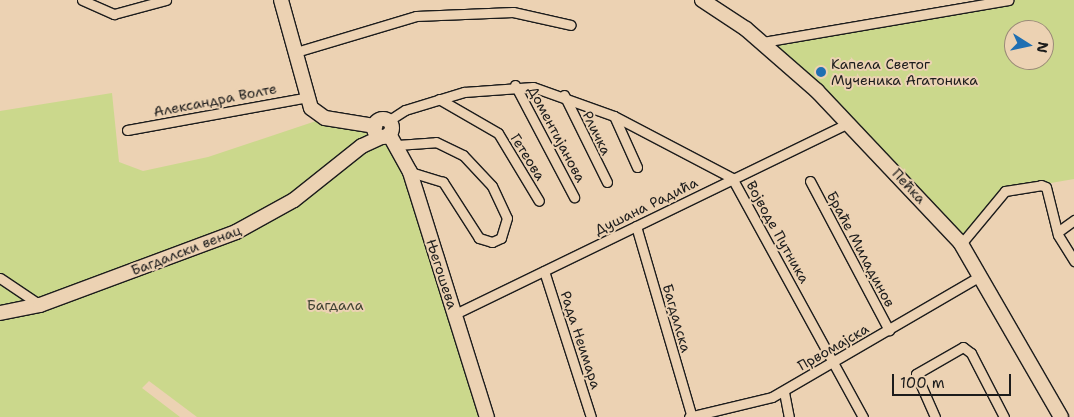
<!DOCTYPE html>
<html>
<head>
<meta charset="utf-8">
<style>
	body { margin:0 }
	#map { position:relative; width:1074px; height:417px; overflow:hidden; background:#ecd2b3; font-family:"Shantell Sans",sans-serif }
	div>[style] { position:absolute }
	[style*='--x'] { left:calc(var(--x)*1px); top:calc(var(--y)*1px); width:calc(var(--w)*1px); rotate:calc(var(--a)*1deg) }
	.green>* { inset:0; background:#cbd88c }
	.roads { filter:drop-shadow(1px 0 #1c1c1c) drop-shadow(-1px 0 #1c1c1c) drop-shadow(0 1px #1c1c1c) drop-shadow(0 -1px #1c1c1c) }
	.street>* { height:9px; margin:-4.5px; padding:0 4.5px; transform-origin:4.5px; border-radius:4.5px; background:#ecd2b3 }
	.secondary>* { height:14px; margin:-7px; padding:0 7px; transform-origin:7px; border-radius:7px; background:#ecd2b3 }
	.secondary>.ring { margin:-7px; padding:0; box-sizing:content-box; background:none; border:14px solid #ecd2b3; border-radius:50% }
	.dots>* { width:14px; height:14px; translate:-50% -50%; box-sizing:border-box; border:2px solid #ecd2b3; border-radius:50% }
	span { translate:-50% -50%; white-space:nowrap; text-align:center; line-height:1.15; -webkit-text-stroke:4px #ecd2b3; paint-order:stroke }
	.poi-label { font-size:14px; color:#1c1c1c }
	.left { translate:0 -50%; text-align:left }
	.street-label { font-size:14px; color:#1c1c1c }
	.park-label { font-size:14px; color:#3f4232 }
	.north { position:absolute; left:1004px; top:20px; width:50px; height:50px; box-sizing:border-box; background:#ecd2b3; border:1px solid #998977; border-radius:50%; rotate:100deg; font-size:14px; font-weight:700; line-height:20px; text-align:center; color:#1c1c1c }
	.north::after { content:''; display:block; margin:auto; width:18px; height:22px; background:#1f6fb2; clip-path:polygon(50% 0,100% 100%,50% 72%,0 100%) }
	.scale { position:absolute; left:892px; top:374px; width:119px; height:22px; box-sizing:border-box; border:2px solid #1c1c1c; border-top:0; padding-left:6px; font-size:15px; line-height:18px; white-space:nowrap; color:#1c1c1c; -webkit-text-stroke:4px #ecd2b3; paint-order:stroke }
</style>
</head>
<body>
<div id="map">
	<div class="green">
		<i style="clip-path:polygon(evenodd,1008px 0,1074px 0,1074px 179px,999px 192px,960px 242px,763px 42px,1008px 0,1014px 30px,1044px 30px,1044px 60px,1014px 60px,1014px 30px)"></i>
		<i style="clip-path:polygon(112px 93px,119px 162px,143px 171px,208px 157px,325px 118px,374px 128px,397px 145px,487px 417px,197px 417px,149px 381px,142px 388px,180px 417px,0 417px,0 111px)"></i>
	</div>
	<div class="roads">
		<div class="street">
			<i style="--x:82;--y:0;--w:35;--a:24"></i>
			<i style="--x:114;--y:14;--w:54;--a:-15.1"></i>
			<i style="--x:763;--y:42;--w:249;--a:-9.7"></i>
			<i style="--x:296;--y:52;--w:125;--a:-16.7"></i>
			<i style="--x:416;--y:16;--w:97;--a:-2.4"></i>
			<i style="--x:513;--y:12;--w:59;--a:12.6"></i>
			<i style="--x:515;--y:85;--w:127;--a:62.2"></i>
			<i style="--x:564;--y:95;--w:97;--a:63.7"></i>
			<i style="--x:439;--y:99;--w:68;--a:30"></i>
			<i style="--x:498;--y:133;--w:79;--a:58.9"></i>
			<i style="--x:614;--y:116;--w:56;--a:65.7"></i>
			<i style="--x:388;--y:121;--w:20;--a:-33"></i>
			<i style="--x:405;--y:110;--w:62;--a:-17"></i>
			<i style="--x:464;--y:92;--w:69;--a:-4.1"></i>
			<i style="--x:533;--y:87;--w:86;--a:19.7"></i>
			<i style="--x:614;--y:116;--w:133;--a:27.7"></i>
			<i style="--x:732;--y:178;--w:273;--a:61.3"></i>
			<i style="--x:127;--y:130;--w:184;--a:-10.3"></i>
			<i style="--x:397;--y:145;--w:39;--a:-4"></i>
			<i style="--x:436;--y:142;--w:30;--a:26"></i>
			<i style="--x:463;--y:155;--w:42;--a:46.9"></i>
			<i style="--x:492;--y:186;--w:35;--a:65"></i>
			<i style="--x:507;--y:218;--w:21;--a:107"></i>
			<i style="--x:501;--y:238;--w:10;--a:156"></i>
			<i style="--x:492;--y:242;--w:14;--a:-163"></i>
			<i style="--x:479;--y:238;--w:67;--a:-122.7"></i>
			<i style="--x:443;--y:182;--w:34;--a:-163"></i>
			<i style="--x:810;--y:181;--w:169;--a:62.1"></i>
			<i style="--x:636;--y:226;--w:199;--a:73.7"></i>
			<i style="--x:1059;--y:231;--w:19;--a:-36"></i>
			<i style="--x:961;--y:244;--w:69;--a:-50.3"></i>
			<i style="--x:1005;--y:191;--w:36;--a:-9"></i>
			<i style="--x:1041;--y:185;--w:5;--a:22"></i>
			<i style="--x:1046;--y:187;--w:49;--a:76"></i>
			<i style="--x:1058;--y:235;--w:31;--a:58"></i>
			<i style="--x:544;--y:271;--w:153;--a:72.2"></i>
			<i style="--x:0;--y:278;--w:48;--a:34"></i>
			<i style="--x:455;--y:314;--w:438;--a:-25.9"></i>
			<i style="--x:784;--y:392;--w:25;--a:79"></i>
			<i style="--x:689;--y:417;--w:85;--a:-13.5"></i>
			<i style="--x:772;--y:397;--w:241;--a:-30.2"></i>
			<i style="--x:935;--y:417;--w:47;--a:-113.8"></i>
			<i style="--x:916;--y:374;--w:54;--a:-29.9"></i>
			<i style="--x:963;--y:347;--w:10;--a:37"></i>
			<i style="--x:971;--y:353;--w:72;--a:62.7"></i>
		</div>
		<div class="secondary">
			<i style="--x:281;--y:0;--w:112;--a:74.5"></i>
			<i style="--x:311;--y:108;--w:17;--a:36"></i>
			<i style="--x:325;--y:118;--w:51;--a:9.1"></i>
			<i style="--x:702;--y:0;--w:53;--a:33.4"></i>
			<i style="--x:746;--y:29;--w:94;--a:41.1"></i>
			<i style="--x:817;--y:91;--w:208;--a:46.6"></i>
			<i style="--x:960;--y:242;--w:202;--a:60"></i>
			<i class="ring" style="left:374px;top:119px;width:4px;height:4px"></i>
			<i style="--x:389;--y:134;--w:43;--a:61.1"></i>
			<i style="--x:410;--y:172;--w:257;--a:72.6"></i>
			<i style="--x:0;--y:313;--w:41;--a:-11.3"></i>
			<i style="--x:40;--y:305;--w:209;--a:-20.4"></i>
			<i style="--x:236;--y:232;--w:66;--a:-28.9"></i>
			<i style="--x:294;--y:200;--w:87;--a:-38.5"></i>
			<i style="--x:362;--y:146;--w:21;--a:-25"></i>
		</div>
	</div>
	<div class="dots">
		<i style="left:821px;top:72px;background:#1f6fb2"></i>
	</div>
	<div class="poi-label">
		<span class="left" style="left:831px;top:72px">Капела Светог<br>Мученика Агатоника</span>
	</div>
	<div class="street-label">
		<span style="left:215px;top:100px;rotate:-11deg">Александра Волте</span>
		<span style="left:597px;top:133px;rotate:64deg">Рличка</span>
		<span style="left:557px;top:134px;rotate:62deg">Доментијанова</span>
		<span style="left:528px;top:157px;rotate:58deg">Гетеова</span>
		<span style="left:909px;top:186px;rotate:47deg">Пећка</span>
		<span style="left:646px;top:206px;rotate:-26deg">Душана Радића</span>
		<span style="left:778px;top:232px;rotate:61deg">Војводе Путника</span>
		<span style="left:861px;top:249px;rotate:62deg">Браће Миладинов</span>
		<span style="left:186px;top:250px;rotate:-21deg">Багдалски венац</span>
		<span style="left:442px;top:274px;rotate:72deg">Његошева</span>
		<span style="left:677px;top:318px;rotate:74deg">Багдалска</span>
		<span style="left:581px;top:340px;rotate:72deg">Рада Неимара</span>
		<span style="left:833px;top:347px;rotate:-30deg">Првомајска</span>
	</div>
	<div class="park-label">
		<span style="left:335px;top:305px">Багдала</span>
	</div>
	<div class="north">N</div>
	<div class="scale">100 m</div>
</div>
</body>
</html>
